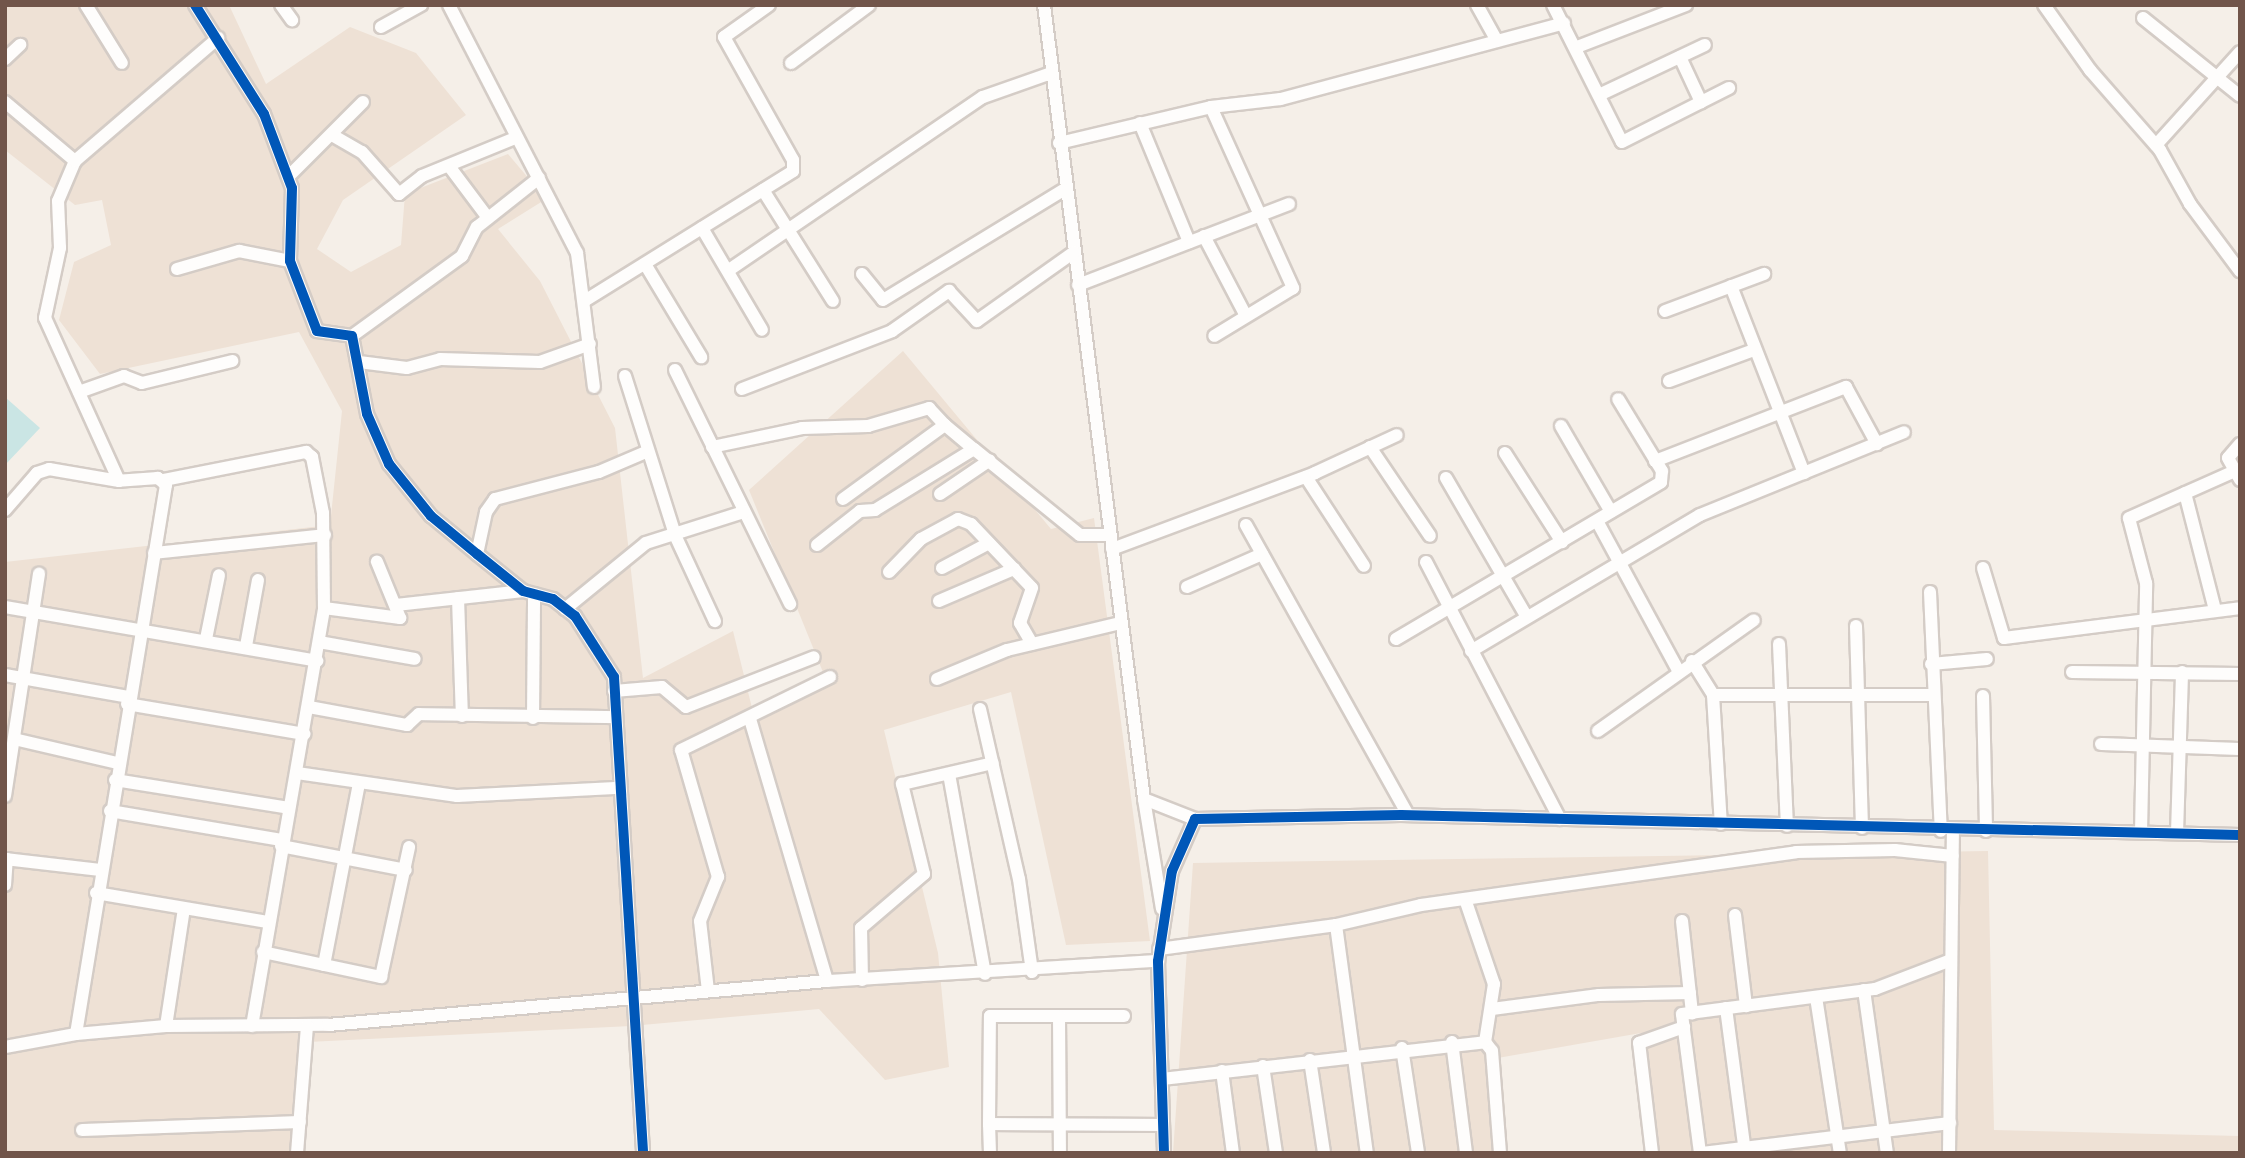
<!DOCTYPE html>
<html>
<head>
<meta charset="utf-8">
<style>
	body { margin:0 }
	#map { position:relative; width:2245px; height:1158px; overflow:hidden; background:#f5efe8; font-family:"Noto Sans",sans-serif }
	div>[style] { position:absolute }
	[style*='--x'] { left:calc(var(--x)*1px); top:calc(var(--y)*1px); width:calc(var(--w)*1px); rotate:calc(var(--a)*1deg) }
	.residential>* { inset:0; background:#eee1d5 }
	.water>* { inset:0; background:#cae5e4 }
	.roads { filter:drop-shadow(2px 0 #d4ccc6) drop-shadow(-2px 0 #d4ccc6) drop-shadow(0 2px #d4ccc6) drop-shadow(0 -2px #d4ccc6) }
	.minor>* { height:12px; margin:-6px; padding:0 6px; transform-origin:6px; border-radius:6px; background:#fefdfc }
	.cycleway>* { height:10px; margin:-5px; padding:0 5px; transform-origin:5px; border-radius:5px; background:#0057b8 }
	span { translate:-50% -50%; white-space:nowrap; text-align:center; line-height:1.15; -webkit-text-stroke:7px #fef3e8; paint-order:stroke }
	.frame { position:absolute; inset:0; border:7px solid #71554a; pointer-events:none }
</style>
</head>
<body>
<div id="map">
	<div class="residential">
		<i style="clip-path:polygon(5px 5px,229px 5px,266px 84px,350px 27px,416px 53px,466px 115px,343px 200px,317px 249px,351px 272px,401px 245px,405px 194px,508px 154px,546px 199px,498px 229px,540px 281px,615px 428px,643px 678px,733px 631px,753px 712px,827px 682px,749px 490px,903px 351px,1051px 529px,1094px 518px,1150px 941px,1066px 945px,1011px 692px,884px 730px,938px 953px,949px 1067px,885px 1080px,819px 1009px,631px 1026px,308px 1042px,300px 1153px,5px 1153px,5px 562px,330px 525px,342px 411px,299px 332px,100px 374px,59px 320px,74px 262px,111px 245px,102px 200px,75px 205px,5px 150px)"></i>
		<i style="clip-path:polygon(1988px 851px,1994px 1130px,2240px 1136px,2240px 1153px,1657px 1153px,1641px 1033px,1492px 1059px,1499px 1153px,1173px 1153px,1193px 863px)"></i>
	</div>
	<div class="water">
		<i style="clip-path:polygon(5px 397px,40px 428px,5px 465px)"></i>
	</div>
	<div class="roads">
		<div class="minor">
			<i style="--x:86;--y:5;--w:68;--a:58.2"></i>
			<i style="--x:195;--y:5;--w:129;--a:57.7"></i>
			<i style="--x:264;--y:114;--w:79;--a:69.3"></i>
			<i style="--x:292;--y:188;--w:73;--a:91.6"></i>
			<i style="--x:290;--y:261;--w:75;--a:68.9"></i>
			<i style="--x:317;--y:331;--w:35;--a:8"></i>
			<i style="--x:352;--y:336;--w:79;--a:79.1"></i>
			<i style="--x:367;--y:414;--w:55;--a:66.3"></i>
			<i style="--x:389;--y:464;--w:67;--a:51.1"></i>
			<i style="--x:431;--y:516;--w:60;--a:39.6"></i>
			<i style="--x:477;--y:554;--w:59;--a:38.8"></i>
			<i style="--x:523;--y:591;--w:31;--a:15"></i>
			<i style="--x:553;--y:599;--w:28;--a:38"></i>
			<i style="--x:575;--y:616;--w:72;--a:57.4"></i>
			<i style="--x:614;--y:677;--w:477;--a:86.5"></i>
			<i style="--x:281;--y:5;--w:19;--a:54"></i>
			<i style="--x:449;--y:5;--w:279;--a:62.7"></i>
			<i style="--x:577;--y:253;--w:135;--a:82.8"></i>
			<i style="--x:1044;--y:5;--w:800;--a:82.82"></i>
			<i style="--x:1144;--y:799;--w:55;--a:21.4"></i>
			<i style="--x:1477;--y:5;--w:41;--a:60.9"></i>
			<i style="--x:1553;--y:5;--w:153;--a:63.3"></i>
			<i style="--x:1622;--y:142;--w:120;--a:-26.8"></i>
			<i style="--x:2044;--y:5;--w:80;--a:54.7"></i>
			<i style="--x:2090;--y:70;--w:106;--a:48.8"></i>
			<i style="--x:2160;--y:150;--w:62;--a:60.9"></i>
			<i style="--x:2190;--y:204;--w:84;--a:53.3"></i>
			<i style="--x:2143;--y:18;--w:124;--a:38.8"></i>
			<i style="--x:381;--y:27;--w:46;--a:-28.8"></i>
			<i style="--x:1577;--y:47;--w:117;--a:-21.1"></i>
			<i style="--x:1680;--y:57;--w:50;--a:65"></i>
			<i style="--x:5;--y:59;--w:21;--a:-43"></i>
			<i style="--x:791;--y:63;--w:97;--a:-36.6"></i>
			<i style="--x:1599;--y:95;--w:117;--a:-25.3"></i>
			<i style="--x:5;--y:102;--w:92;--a:40.1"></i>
			<i style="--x:1211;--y:107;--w:199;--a:65.6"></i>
			<i style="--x:1293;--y:288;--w:92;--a:148.7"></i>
			<i style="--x:1140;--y:123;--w:129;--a:67.6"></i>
			<i style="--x:332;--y:135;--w:34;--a:30"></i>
			<i style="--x:362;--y:152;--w:56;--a:48.6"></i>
			<i style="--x:399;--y:194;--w:29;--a:-38"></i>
			<i style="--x:422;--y:176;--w:100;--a:-22.2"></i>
			<i style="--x:1059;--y:143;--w:156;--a:-13.3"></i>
			<i style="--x:1211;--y:107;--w:70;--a:-6.5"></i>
			<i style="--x:1281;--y:99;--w:293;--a:-15"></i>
			<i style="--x:2156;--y:145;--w:125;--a:-47.9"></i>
			<i style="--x:449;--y:166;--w:65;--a:53.1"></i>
			<i style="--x:288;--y:177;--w:106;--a:-45"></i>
			<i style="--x:763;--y:190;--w:131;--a:57.8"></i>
			<i style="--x:702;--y:228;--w:118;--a:59.5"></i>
			<i style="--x:1204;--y:236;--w:90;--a:62.3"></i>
			<i style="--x:645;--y:264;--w:109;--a:58.9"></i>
			<i style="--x:177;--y:269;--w:65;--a:-16.2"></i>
			<i style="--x:239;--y:251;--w:52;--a:11.1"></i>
			<i style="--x:729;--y:270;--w:307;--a:-34.3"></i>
			<i style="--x:983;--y:97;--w:72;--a:-19.4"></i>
			<i style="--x:862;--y:274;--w:33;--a:51"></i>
			<i style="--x:883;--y:300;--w:213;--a:-31.4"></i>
			<i style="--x:1078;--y:285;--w:226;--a:-21"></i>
			<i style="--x:1731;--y:286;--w:201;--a:68.7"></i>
			<i style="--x:586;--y:300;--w:244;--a:-31.9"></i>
			<i style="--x:793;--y:171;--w:11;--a:-90"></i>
			<i style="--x:793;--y:160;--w:141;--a:-119.3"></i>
			<i style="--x:724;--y:37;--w:55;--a:-35.4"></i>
			<i style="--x:1665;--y:311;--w:106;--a:-20.5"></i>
			<i style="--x:352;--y:336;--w:136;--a:-36"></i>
			<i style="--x:462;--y:256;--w:33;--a:-63"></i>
			<i style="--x:477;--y:227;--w:79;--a:-38.3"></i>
			<i style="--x:359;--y:362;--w:48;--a:7.1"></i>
			<i style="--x:407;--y:368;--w:34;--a:-15"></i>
			<i style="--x:440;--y:359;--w:100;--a:1.7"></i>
			<i style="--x:540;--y:362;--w:53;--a:-19.8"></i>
			<i style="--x:675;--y:370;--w:261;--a:63.8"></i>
			<i style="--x:625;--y:376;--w:167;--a:72.5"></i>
			<i style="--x:675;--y:535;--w:95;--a:65.1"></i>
			<i style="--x:1669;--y:381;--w:90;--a:-20"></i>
			<i style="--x:742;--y:389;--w:161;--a:-21.1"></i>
			<i style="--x:892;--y:331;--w:70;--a:-35.1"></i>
			<i style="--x:949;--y:291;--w:41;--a:47"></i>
			<i style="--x:977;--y:321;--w:119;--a:-35.4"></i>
			<i style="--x:79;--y:392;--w:48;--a:-19.6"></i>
			<i style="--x:124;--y:376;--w:19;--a:21"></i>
			<i style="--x:142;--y:383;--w:93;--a:-13.7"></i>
			<i style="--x:1561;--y:426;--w:99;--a:59.8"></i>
			<i style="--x:2240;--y:444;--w:18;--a:131"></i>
			<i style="--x:2228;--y:458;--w:25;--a:61"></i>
			<i style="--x:712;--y:447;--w:92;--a:-11.9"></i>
			<i style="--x:802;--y:428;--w:66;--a:-1.7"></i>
			<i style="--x:868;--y:426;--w:64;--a:-16.4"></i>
			<i style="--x:929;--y:408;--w:23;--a:47"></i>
			<i style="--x:1370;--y:447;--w:107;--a:56"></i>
			<i style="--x:1505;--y:453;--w:106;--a:57.4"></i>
			<i style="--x:1655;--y:461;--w:205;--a:-21.2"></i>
			<i style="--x:1846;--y:387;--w:65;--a:61.5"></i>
			<i style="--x:1306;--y:477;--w:106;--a:56.9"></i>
			<i style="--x:1446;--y:478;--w:161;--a:59.8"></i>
			<i style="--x:164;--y:480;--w:145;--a:-11.2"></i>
			<i style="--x:306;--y:452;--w:8;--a:40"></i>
			<i style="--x:312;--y:457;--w:57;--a:78.9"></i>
			<i style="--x:323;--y:513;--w:95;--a:89.4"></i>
			<i style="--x:2185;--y:493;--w:121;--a:75.6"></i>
			<i style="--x:940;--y:494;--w:60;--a:-34.2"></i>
			<i style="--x:843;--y:499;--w:126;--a:-36"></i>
			<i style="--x:945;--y:425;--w:38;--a:40"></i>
			<i style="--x:5;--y:510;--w:49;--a:-49.1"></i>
			<i style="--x:37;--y:473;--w:13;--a:-18"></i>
			<i style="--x:49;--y:469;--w:71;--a:9.7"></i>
			<i style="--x:119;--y:481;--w:179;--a:-114.4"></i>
			<i style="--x:45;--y:318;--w:72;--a:-77.9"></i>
			<i style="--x:60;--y:248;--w:47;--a:-92.4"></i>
			<i style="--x:58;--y:201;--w:43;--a:-67"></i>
			<i style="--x:75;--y:161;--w:189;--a:-40.7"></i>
			<i style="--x:1597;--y:521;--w:170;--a:61.5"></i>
			<i style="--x:1246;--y:525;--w:332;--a:60.8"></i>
			<i style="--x:817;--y:545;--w:55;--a:-38.3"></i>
			<i style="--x:860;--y:511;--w:15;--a:-4"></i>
			<i style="--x:875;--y:510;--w:116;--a:-31.6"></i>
			<i style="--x:974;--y:449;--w:136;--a:39.1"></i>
			<i style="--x:1080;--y:535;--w:30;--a:0"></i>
			<i style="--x:1112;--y:549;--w:217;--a:-20.5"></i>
			<i style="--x:1315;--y:473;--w:90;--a:-24.9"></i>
			<i style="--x:154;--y:553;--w:172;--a:-6"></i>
			<i style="--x:477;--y:554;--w:43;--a:-77.9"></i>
			<i style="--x:486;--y:512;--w:16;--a:-55"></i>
			<i style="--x:495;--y:499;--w:107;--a:-14.6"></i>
			<i style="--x:599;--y:472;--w:51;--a:-23.1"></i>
			<i style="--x:1426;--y:562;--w:290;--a:62.5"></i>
			<i style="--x:942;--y:568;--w:53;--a:-28"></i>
			<i style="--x:1983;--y:568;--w:73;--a:73.3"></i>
			<i style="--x:2004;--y:638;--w:238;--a:-7.2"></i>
			<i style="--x:889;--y:572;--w:46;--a:-45.9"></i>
			<i style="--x:921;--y:539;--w:42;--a:-28.4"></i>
			<i style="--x:958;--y:519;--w:14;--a:21"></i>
			<i style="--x:971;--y:524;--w:88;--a:46.4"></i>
			<i style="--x:1032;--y:588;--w:37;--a:109"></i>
			<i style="--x:1020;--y:623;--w:24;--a:60"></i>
			<i style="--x:1187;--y:587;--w:82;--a:-23.7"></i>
			<i style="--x:1930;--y:592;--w:239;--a:87.4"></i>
			<i style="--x:458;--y:598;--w:118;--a:88.1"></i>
			<i style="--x:939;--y:601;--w:82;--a:-23.1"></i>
			<i style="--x:396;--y:605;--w:128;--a:-6.3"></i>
			<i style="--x:5;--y:607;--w:317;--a:9.8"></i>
			<i style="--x:565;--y:609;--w:104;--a:-39.2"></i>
			<i style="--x:646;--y:543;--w:103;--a:-17.6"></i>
			<i style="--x:1856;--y:626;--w:202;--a:88.3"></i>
			<i style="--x:206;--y:639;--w:65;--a:-78.5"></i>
			<i style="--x:1396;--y:639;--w:308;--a:-30.6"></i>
			<i style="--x:1661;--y:482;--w:11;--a:-85"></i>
			<i style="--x:1662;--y:471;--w:84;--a:-121.4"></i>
			<i style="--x:319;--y:642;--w:97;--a:10"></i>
			<i style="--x:1779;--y:644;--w:182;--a:87.5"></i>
			<i style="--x:246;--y:646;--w:67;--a:-79.7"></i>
			<i style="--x:1471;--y:651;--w:266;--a:-30.7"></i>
			<i style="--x:1700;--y:515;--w:220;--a:-22.1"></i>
			<i style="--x:1692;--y:661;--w:40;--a:58"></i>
			<i style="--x:1713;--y:695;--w:129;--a:86.5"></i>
			<i style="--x:1931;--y:664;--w:56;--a:-5.1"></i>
			<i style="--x:2072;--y:672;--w:168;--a:0.7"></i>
			<i style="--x:5;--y:675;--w:125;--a:10.1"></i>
			<i style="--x:937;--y:679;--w:76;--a:-22.5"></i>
			<i style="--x:1007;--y:650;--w:116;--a:-13.4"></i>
			<i style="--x:614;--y:691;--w:48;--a:-4.8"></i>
			<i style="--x:662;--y:687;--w:31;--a:40"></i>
			<i style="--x:686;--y:707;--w:137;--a:-21.3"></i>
			<i style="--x:1713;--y:695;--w:220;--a:0"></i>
			<i style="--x:1983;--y:696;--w:135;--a:88.7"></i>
			<i style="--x:127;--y:704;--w:180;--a:9.6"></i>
			<i style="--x:309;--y:707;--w:100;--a:10.4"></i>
			<i style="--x:407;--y:725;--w:16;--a:-43"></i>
			<i style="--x:419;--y:714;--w:196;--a:0.9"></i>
			<i style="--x:980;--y:709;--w:174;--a:77.1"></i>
			<i style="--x:1019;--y:879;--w:94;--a:82"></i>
			<i style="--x:533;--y:718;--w:124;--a:-89.5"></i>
			<i style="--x:750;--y:719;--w:273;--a:73.6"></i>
			<i style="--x:1598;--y:731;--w:191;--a:-35.4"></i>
			<i style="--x:14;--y:739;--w:106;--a:13.1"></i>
			<i style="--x:2101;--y:744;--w:139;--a:2.1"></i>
			<i style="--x:297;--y:773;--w:162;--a:8.2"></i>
			<i style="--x:457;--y:796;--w:159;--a:-2.9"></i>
			<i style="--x:949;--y:774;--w:203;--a:79.8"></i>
			<i style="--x:115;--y:780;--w:176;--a:9.1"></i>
			<i style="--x:5;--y:796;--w:225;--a:-81.3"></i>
			<i style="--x:1144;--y:799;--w:111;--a:80.7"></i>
			<i style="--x:110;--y:811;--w:174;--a:9.6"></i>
			<i style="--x:2141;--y:832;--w:249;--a:-88.8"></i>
			<i style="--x:2146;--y:583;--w:67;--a:-104.7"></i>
			<i style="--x:2129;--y:518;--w:116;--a:-23.9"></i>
			<i style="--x:2177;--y:833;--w:161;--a:-88.2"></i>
			<i style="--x:281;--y:846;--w:127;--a:10.9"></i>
			<i style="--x:5;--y:859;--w:96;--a:6.6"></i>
			<i style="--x:5;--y:885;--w:26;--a:-86"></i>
			<i style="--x:96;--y:893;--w:174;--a:9.6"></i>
			<i style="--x:1465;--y:899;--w:90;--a:71.2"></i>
			<i style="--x:1494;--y:984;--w:59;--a:98.8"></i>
			<i style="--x:1735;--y:915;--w:92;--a:83.1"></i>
			<i style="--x:1682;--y:921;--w:93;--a:83.8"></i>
			<i style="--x:1336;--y:925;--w:230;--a:82.3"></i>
			<i style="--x:1159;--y:949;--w:179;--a:-7.7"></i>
			<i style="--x:1336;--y:925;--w:87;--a:-13.2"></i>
			<i style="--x:1421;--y:905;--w:379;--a:-8"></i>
			<i style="--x:1796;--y:852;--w:99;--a:-1.2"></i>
			<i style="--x:1895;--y:850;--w:58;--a:5.9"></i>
			<i style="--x:263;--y:952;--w:121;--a:12"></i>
			<i style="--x:381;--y:977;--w:133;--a:-77.8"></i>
			<i style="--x:324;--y:965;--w:184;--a:-79.1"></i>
			<i style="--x:862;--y:980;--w:52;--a:-91.1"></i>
			<i style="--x:861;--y:928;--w:83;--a:-40.6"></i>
			<i style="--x:924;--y:874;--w:93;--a:-103.7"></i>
			<i style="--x:902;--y:784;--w:93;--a:-13"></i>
			<i style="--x:1864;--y:990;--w:165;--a:82"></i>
			<i style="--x:708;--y:991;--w:70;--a:-96.5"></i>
			<i style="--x:700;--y:921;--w:48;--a:-67.8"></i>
			<i style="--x:718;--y:877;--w:132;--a:-106.2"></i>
			<i style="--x:681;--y:750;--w:166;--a:-26.1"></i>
			<i style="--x:1816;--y:997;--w:158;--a:81.3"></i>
			<i style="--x:1726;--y:1008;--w:146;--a:82.5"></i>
			<i style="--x:1492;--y:1009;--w:108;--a:-7.5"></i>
			<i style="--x:1599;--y:995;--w:91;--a:-1.3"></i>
			<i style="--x:1059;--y:1016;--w:65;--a:0"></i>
			<i style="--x:166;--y:1026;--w:119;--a:-81.3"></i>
			<i style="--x:252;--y:1026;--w:424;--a:-80.2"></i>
			<i style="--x:324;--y:608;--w:77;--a:7.5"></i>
			<i style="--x:400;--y:618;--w:61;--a:-112.3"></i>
			<i style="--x:76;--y:1034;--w:556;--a:-80.69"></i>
			<i style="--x:166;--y:485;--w:11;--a:-139"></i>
			<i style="--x:158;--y:478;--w:39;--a:176"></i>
			<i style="--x:1452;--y:1042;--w:112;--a:82.8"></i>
			<i style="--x:5;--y:1047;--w:72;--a:-10.4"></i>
			<i style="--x:76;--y:1034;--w:90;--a:-5.1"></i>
			<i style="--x:166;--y:1026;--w:162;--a:-0.4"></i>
			<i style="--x:328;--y:1025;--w:501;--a:-5.04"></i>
			<i style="--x:827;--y:981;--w:332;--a:-3.5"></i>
			<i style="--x:1402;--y:1048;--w:106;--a:81.3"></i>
			<i style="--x:1310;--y:1060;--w:94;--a:81.4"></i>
			<i style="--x:1263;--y:1066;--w:88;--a:81.5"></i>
			<i style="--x:1222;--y:1071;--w:83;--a:82.4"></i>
			<i style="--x:1162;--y:1079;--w:325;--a:-6.5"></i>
			<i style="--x:1485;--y:1042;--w:11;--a:52"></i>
			<i style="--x:1492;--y:1051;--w:102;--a:85.5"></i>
			<i style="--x:989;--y:1124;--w:108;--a:-89.5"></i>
			<i style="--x:990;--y:1016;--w:69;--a:0"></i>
			<i style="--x:1059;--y:1016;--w:137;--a:89.6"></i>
			<i style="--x:82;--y:1130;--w:218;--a:-2.1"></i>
			<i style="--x:297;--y:1153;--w:128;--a:-85.5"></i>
			<i style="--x:990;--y:1153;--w:29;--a:-92"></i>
			<i style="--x:989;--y:1124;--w:174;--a:0.3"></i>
			<i style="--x:1164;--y:1153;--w:192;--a:-91.8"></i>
			<i style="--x:1158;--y:961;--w:91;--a:-81.2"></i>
			<i style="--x:1172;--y:871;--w:57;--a:-66.1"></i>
			<i style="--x:1195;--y:819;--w:206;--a:-1.1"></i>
			<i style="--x:1401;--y:815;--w:839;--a:1.37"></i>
			<i style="--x:1652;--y:1153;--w:111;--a:-96.7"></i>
			<i style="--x:1639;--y:1043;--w:48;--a:-19.6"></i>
			<i style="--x:1700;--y:1153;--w:140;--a:-97.4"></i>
			<i style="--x:1682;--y:1014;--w:195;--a:-7.4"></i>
			<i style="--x:1875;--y:989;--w:81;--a:-20.9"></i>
			<i style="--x:1702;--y:1153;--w:250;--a:-6.9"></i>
			<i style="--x:1949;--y:1153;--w:322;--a:-89.3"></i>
		</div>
	</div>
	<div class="cycleway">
		<i style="--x:195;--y:5;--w:129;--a:57.7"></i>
		<i style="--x:264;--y:114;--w:79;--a:69.3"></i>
		<i style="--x:292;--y:188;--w:73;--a:91.6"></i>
		<i style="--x:290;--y:261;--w:75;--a:68.9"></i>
		<i style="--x:317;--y:331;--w:35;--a:8"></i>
		<i style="--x:352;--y:336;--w:79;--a:79.1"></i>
		<i style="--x:367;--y:414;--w:55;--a:66.3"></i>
		<i style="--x:389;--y:464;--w:67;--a:51.1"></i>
		<i style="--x:431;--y:516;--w:60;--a:39.6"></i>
		<i style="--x:477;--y:554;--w:59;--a:38.8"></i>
		<i style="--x:523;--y:591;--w:31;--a:15"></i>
		<i style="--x:553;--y:599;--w:28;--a:38"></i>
		<i style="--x:575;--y:616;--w:72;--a:57.4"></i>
		<i style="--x:614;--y:677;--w:477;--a:86.5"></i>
		<i style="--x:1164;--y:1153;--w:192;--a:-91.8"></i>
		<i style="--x:1158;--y:961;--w:91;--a:-81.2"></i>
		<i style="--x:1172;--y:871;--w:57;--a:-66.1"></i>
		<i style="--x:1195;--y:819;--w:206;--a:-1.1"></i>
		<i style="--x:1401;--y:815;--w:839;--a:1.37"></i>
	</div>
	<div class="frame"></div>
</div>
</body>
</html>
